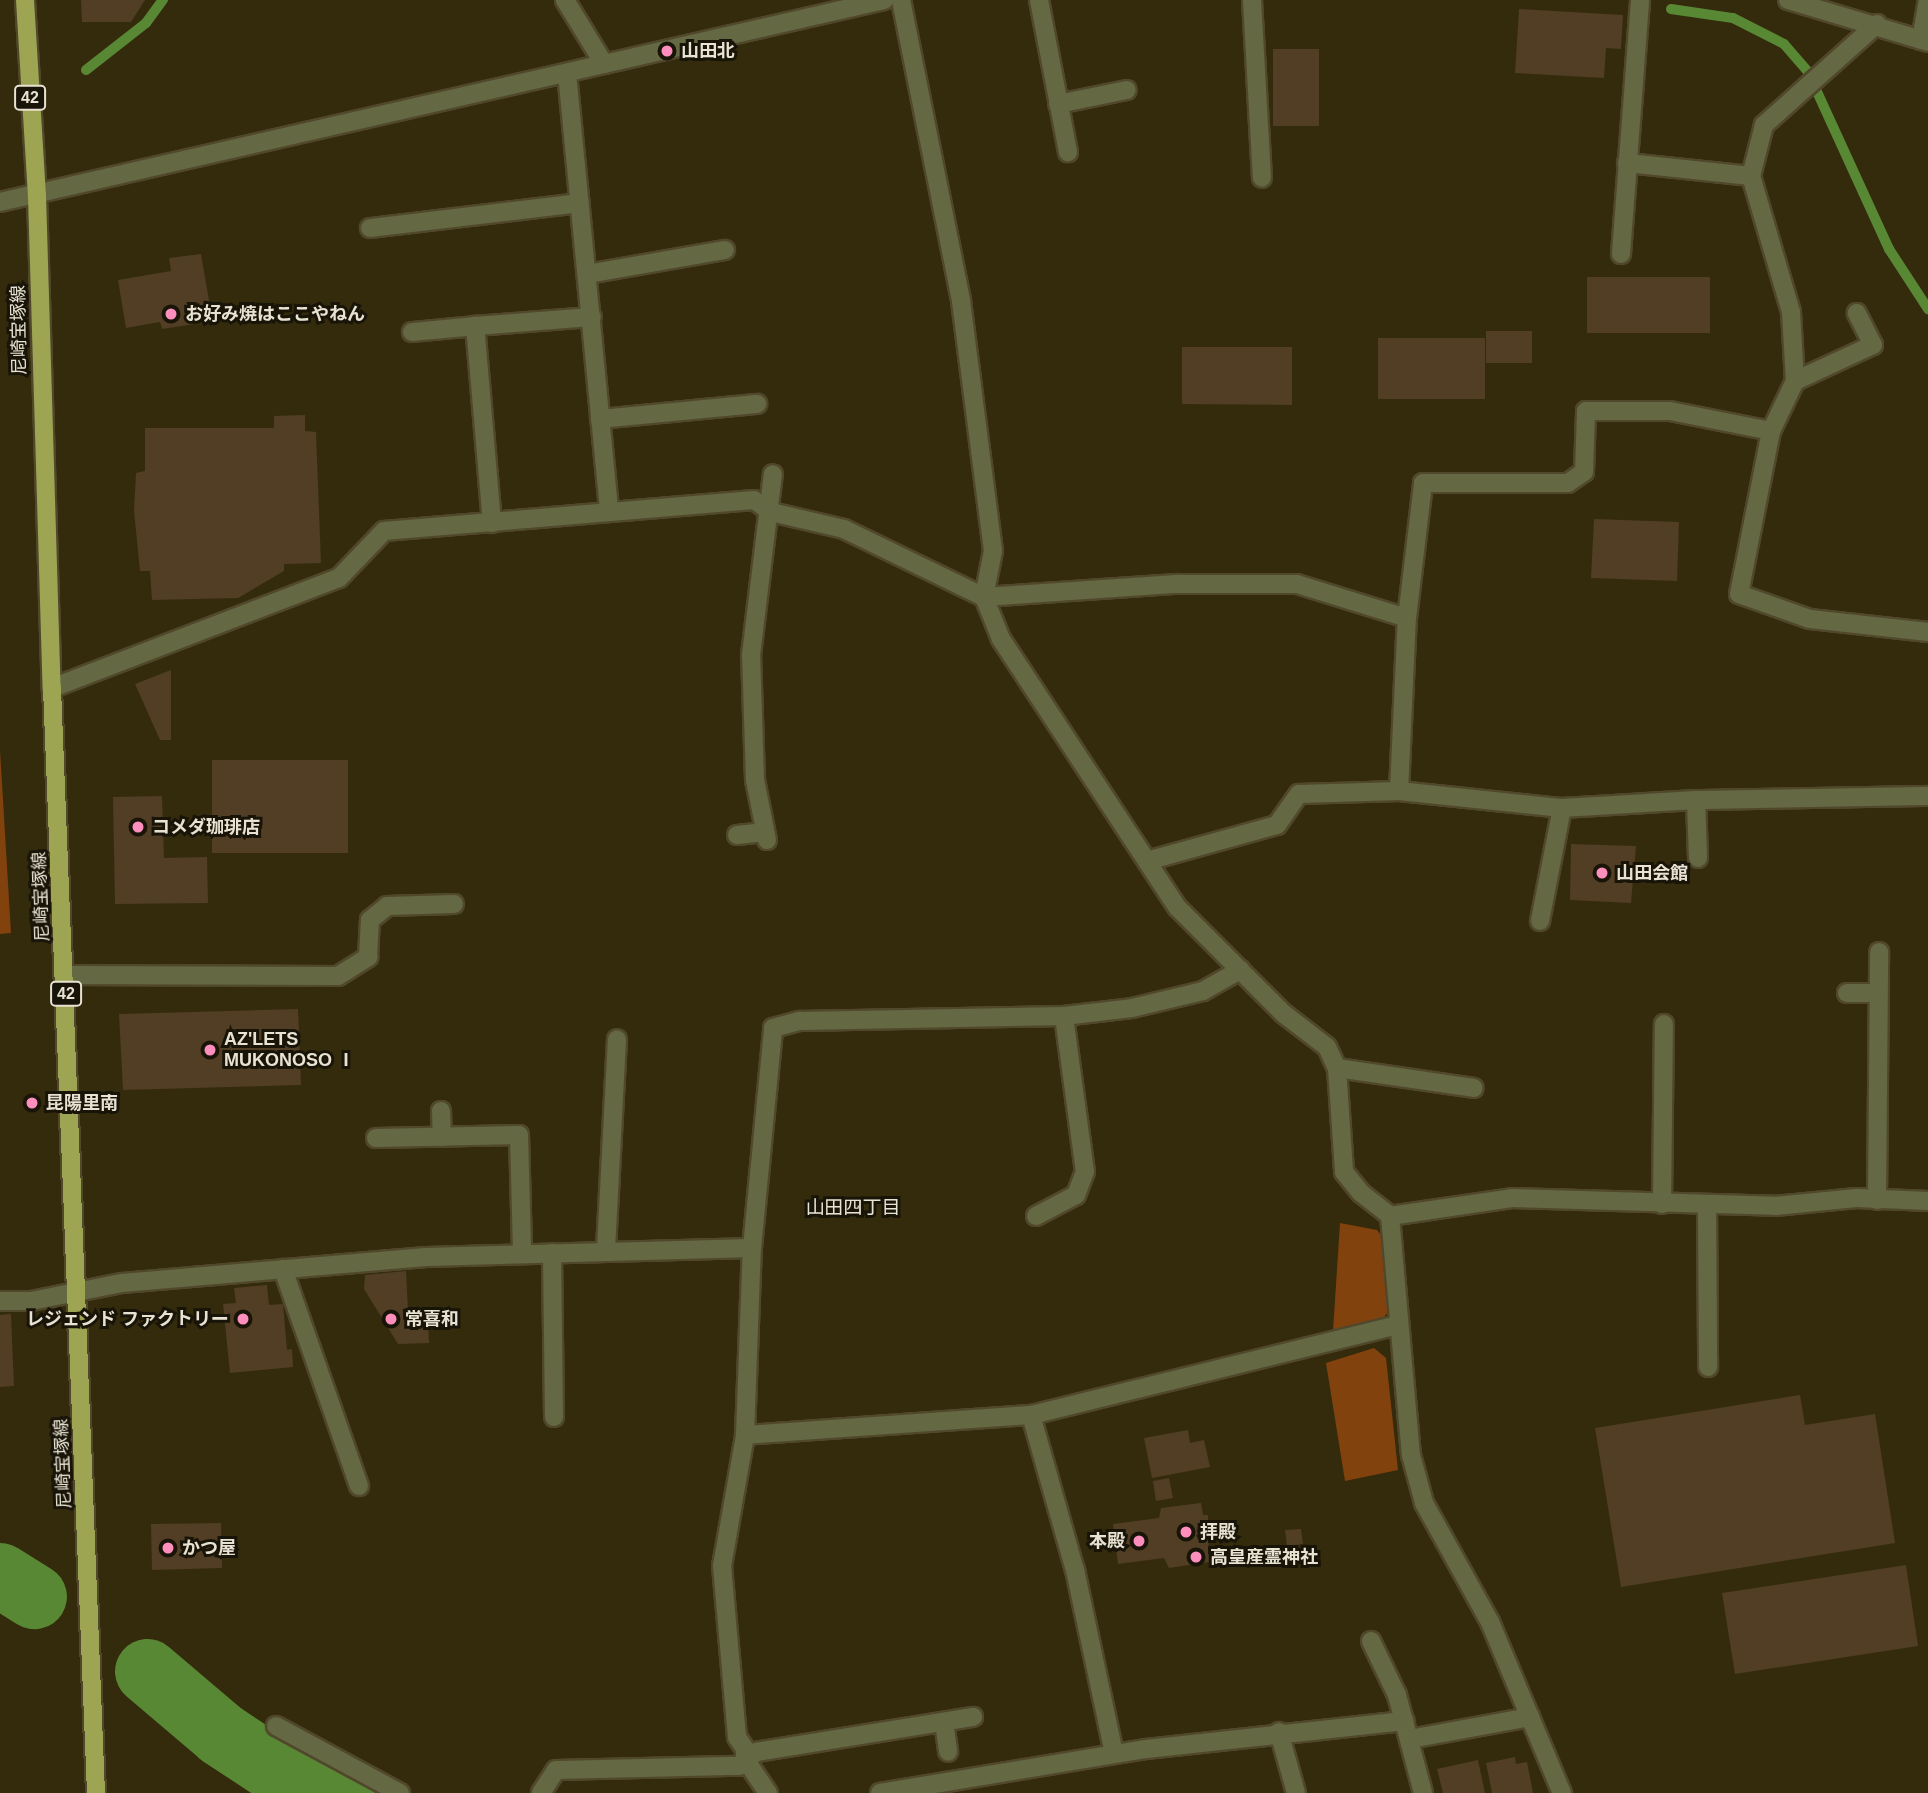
<!DOCTYPE html>
<html>
<head>
<meta charset="utf-8">
<style>
	body { margin:0 }
	#map { position:relative; width:1928px; height:1793px; overflow:hidden; background:#342b0d; font-family:Arial,"Noto Sans JP",sans-serif }
	div>[style] { position:absolute }
	[style*='--x'] { left:calc(var(--x)*1px); top:calc(var(--y)*1px); width:calc(var(--w)*1px); rotate:calc(var(--a)*1deg) }
	.green>* { inset:0; background:#81420d }
	.stream>* { height:10px; margin:-5px; padding:0 5px; transform-origin:5px; border-radius:5px; background:#598835 }
	.river>* { height:65px; margin:-32.5px; padding:0 32.5px; transform-origin:32.5px; border-radius:32.5px; background:#598835 }
	.building>* { inset:0; background:#513e24 }
	.roads { filter:drop-shadow(2px 0 #51482c) drop-shadow(-2px 0 #51482c) drop-shadow(0 2px #51482c) drop-shadow(0 -2px #51482c) }
	.minor>* { height:18px; margin:-9px; padding:0 9px; transform-origin:9px; border-radius:9px; background:#646943 }
	.major>* { height:18px; margin:-9px; padding:0 9px; transform-origin:9px; border-radius:9px; background:#9da553 }
	.dots>* { width:19px; height:19px; translate:-50% -50%; box-sizing:border-box; border:4px solid #181408; border-radius:50% }
	span { translate:-50% -50%; white-space:nowrap; text-align:center; line-height:1.15; -webkit-text-stroke:6px #181408; paint-order:stroke }
	.shield-label span { padding:2px 5px; background:#181408; border:2px solid; border-radius:5px; -webkit-text-stroke-width:0 }
	.shield-label { font-size:16px; color:#e7e2d1; font-weight:700 }
	.poi-label { font-size:18px; color:#e7e2d1; font-weight:700 }
	.left { translate:0 -50%; text-align:left }
	.right { translate:-100% -50%; text-align:right }
	.street-label { font-size:18px; color:#e7e2d1 }
	.neighbourhood-label { font-size:19px; color:#e7e2d1 }
</style>
</head>
<body>
<div id="map">
	<div class="green">
		<i style="clip-path:polygon(0 750px,11px 933px,0 934px)"></i>
		<i style="clip-path:polygon(1340px 1223px,1377px 1230px,1384px 1239px,1389px 1311px,1384px 1317px,1333px 1331px)"></i>
		<i style="clip-path:polygon(1374px 1348px,1386px 1358px,1398px 1470px,1345px 1481px,1326px 1363px)"></i>
	</div>
	<div class="stream">
		<i style="--x:1671;--y:9;--w:63;--a:8.3"></i>
		<i style="--x:1733;--y:18;--w:57;--a:27"></i>
		<i style="--x:1784;--y:44;--w:37;--a:49"></i>
		<i style="--x:1808;--y:72;--w:195;--a:65.4"></i>
		<i style="--x:1889;--y:249;--w:72;--a:57"></i>
		<i style="--x:86;--y:70;--w:76;--a:-38.1"></i>
		<i style="--x:146;--y:23;--w:29;--a:-54"></i>
	</div>
	<div class="river">
		<i style="--x:0;--y:1575;--w:40;--a:32"></i>
		<i style="--x:147;--y:1671;--w:97;--a:40.4"></i>
		<i style="--x:221;--y:1734;--w:64;--a:33.4"></i>
		<i style="--x:274;--y:1769;--w:78;--a:18"></i>
	</div>
	<div class="building">
		<i style="clip-path:polygon(81px 0,145px 0,131px 22px,82px 22px)"></i>
		<i style="clip-path:polygon(1519px 9px,1623px 15px,1621px 49px,1606px 48px,1604px 78px,1515px 73px)"></i>
		<i style="clip-path:polygon(1273px 49px,1319px 49px,1319px 126px,1273px 126px)"></i>
		<i style="clip-path:polygon(201px 254px,211px 312px,200px 314px,201px 323px,162px 329px,160px 322px,126px 328px,118px 280px,171px 271px,169px 258px)"></i>
		<i style="clip-path:polygon(1587px 277px,1710px 277px,1710px 333px,1587px 333px)"></i>
		<i style="clip-path:polygon(1486px 331px,1532px 331px,1532px 363px,1486px 363px)"></i>
		<i style="clip-path:polygon(1378px 338px,1485px 338px,1485px 399px,1378px 399px)"></i>
		<i style="clip-path:polygon(1182px 347px,1292px 347px,1292px 405px,1182px 404px)"></i>
		<i style="clip-path:polygon(305px 415px,305px 431px,316px 432px,321px 563px,284px 564px,284px 571px,238px 598px,152px 600px,150px 571px,140px 571px,134px 511px,136px 473px,145px 471px,145px 428px,274px 428px,274px 416px)"></i>
		<i style="clip-path:polygon(1594px 519px,1679px 522px,1677px 581px,1591px 578px)"></i>
		<i style="clip-path:polygon(171px 670px,171px 740px,160px 740px,135px 684px)"></i>
		<i style="clip-path:polygon(212px 760px,348px 760px,348px 853px,212px 853px)"></i>
		<i style="clip-path:polygon(162px 796px,164px 858px,207px 857px,208px 903px,115px 904px,113px 797px)"></i>
		<i style="clip-path:polygon(1571px 844px,1636px 846px,1631px 903px,1570px 900px)"></i>
		<i style="clip-path:polygon(298px 1009px,301px 1085px,123px 1090px,119px 1014px)"></i>
		<i style="clip-path:polygon(406px 1271px,408px 1310px,416px 1319px,428px 1320px,429px 1343px,398px 1344px,364px 1289px,365px 1275px)"></i>
		<i style="clip-path:polygon(267px 1285px,269px 1305px,283px 1304px,287px 1350px,292px 1349px,293px 1367px,230px 1373px,223px 1304px,236px 1303px,234px 1288px)"></i>
		<i style="clip-path:polygon(11px 1314px,14px 1386px,0 1387px,0 1315px)"></i>
		<i style="clip-path:polygon(1800px 1395px,1805px 1425px,1875px 1414px,1895px 1543px,1621px 1587px,1595px 1428px)"></i>
		<i style="clip-path:polygon(1188px 1430px,1190px 1443px,1204px 1440px,1210px 1467px,1152px 1478px,1144px 1438px)"></i>
		<i style="clip-path:polygon(1169px 1478px,1173px 1498px,1156px 1501px,1153px 1481px)"></i>
		<i style="clip-path:polygon(1201px 1503px,1203px 1515px,1208px 1515px,1209px 1562px,1169px 1568px,1164px 1558px,1118px 1564px,1113px 1524px,1159px 1518px,1161px 1508px)"></i>
		<i style="clip-path:polygon(221px 1523px,222px 1568px,152px 1570px,151px 1524px)"></i>
		<i style="clip-path:polygon(1301px 1529px,1303px 1544px,1287px 1546px,1285px 1530px)"></i>
		<i style="clip-path:polygon(1906px 1565px,1918px 1646px,1735px 1674px,1722px 1593px)"></i>
		<i style="clip-path:polygon(1515px 1757px,1516px 1764px,1527px 1762px,1533px 1793px,1492px 1793px,1486px 1763px)"></i>
		<i style="clip-path:polygon(1478px 1760px,1485px 1793px,1443px 1793px,1437px 1769px)"></i>
	</div>
	<div class="roads">
		<div class="minor">
			<i style="--x:565;--y:0;--w:75;--a:58.6"></i>
			<i style="--x:901;--y:0;--w:307;--a:78.7"></i>
			<i style="--x:961;--y:301;--w:252;--a:82.7"></i>
			<i style="--x:993;--y:551;--w:47;--a:101.1"></i>
			<i style="--x:984;--y:597;--w:45;--a:68"></i>
			<i style="--x:1001;--y:639;--w:321;--a:56.7"></i>
			<i style="--x:1177;--y:907;--w:151;--a:45"></i>
			<i style="--x:1284;--y:1014;--w:54;--a:37.5"></i>
			<i style="--x:1327;--y:1047;--w:23;--a:65"></i>
			<i style="--x:1337;--y:1068;--w:104;--a:86.1"></i>
			<i style="--x:1344;--y:1172;--w:27;--a:51"></i>
			<i style="--x:1361;--y:1193;--w:37;--a:38"></i>
			<i style="--x:1390;--y:1216;--w:123;--a:-8.4"></i>
			<i style="--x:1512;--y:1198;--w:263;--a:1.7"></i>
			<i style="--x:1775;--y:1206;--w:82;--a:-5.6"></i>
			<i style="--x:1857;--y:1198;--w:71;--a:2.4"></i>
			<i style="--x:1039;--y:0;--w:155;--a:79.2"></i>
			<i style="--x:1252;--y:0;--w:178;--a:86.8"></i>
			<i style="--x:1788;--y:0;--w:146;--a:16.7"></i>
			<i style="--x:1877;--y:24;--w:152;--a:138.2"></i>
			<i style="--x:1764;--y:125;--w:53;--a:104.3"></i>
			<i style="--x:1751;--y:176;--w:142;--a:73.6"></i>
			<i style="--x:1791;--y:312;--w:69;--a:86.7"></i>
			<i style="--x:1795;--y:381;--w:55;--a:115.6"></i>
			<i style="--x:1771;--y:431;--w:166;--a:101.1"></i>
			<i style="--x:1739;--y:594;--w:75;--a:19.4"></i>
			<i style="--x:1810;--y:619;--w:119;--a:6.3"></i>
			<i style="--x:1921;--y:40;--w:41;--a:-80.1"></i>
			<i style="--x:567;--y:73;--w:441;--a:84.5"></i>
			<i style="--x:1058;--y:104;--w:70;--a:-11.5"></i>
			<i style="--x:1627;--y:163;--w:125;--a:6"></i>
			<i style="--x:0;--y:202;--w:907;--a:-12.87"></i>
			<i style="--x:370;--y:228;--w:211;--a:-6.8"></i>
			<i style="--x:1621;--y:254;--w:255;--a:-85.7"></i>
			<i style="--x:587;--y:274;--w:140;--a:-9.9"></i>
			<i style="--x:412;--y:332;--w:63;--a:-5.4"></i>
			<i style="--x:1795;--y:381;--w:86;--a:-24.8"></i>
			<i style="--x:1873;--y:345;--w:36;--a:-117"></i>
			<i style="--x:600;--y:419;--w:158;--a:-5.5"></i>
			<i style="--x:492;--y:523;--w:198;--a:-94.9"></i>
			<i style="--x:475;--y:326;--w:117;--a:-4.4"></i>
			<i style="--x:52;--y:688;--w:307;--a:-21"></i>
			<i style="--x:339;--y:578;--w:65;--a:-46.2"></i>
			<i style="--x:384;--y:531;--w:371;--a:-4.8"></i>
			<i style="--x:754;--y:500;--w:21;--a:35"></i>
			<i style="--x:771;--y:512;--w:75;--a:13.1"></i>
			<i style="--x:844;--y:529;--w:156;--a:25.9"></i>
			<i style="--x:984;--y:597;--w:193;--a:-3.9"></i>
			<i style="--x:1177;--y:584;--w:120;--a:0"></i>
			<i style="--x:1297;--y:584;--w:115;--a:17.2"></i>
			<i style="--x:1399;--y:791;--w:173;--a:-87.4"></i>
			<i style="--x:1407;--y:618;--w:136;--a:-83.2"></i>
			<i style="--x:1423;--y:483;--w:145;--a:0"></i>
			<i style="--x:1568;--y:483;--w:19;--a:-35"></i>
			<i style="--x:1584;--y:472;--w:61;--a:-88.1"></i>
			<i style="--x:1586;--y:411;--w:84;--a:0"></i>
			<i style="--x:1670;--y:411;--w:103;--a:11.2"></i>
			<i style="--x:1696;--y:800;--w:58;--a:88"></i>
			<i style="--x:737;--y:835;--w:28;--a:-6"></i>
			<i style="--x:767;--y:840;--w:61;--a:-101.3"></i>
			<i style="--x:755;--y:780;--w:125;--a:-91.8"></i>
			<i style="--x:751;--y:655;--w:182;--a:-83.1"></i>
			<i style="--x:1147;--y:861;--w:135;--a:-15.5"></i>
			<i style="--x:1277;--y:825;--w:38;--a:-55"></i>
			<i style="--x:1299;--y:794;--w:100;--a:-1.7"></i>
			<i style="--x:1399;--y:791;--w:164;--a:6"></i>
			<i style="--x:1562;--y:808;--w:134;--a:-3.4"></i>
			<i style="--x:1696;--y:800;--w:232;--a:-1"></i>
			<i style="--x:1540;--y:921;--w:115;--a:-79"></i>
			<i style="--x:65;--y:975;--w:273;--a:0.2"></i>
			<i style="--x:338;--y:976;--w:36;--a:-32"></i>
			<i style="--x:368;--y:957;--w:37;--a:-87"></i>
			<i style="--x:370;--y:920;--w:22;--a:-39"></i>
			<i style="--x:387;--y:906;--w:67;--a:-1.7"></i>
			<i style="--x:1847;--y:993;--w:30;--a:0"></i>
			<i style="--x:1337;--y:1068;--w:138;--a:8.3"></i>
			<i style="--x:441;--y:1111;--w:26;--a:88"></i>
			<i style="--x:376;--y:1138;--w:143;--a:-1.2"></i>
			<i style="--x:519;--y:1135;--w:116;--a:88.5"></i>
			<i style="--x:1877;--y:1200;--w:248;--a:-89.5"></i>
			<i style="--x:1662;--y:1204;--w:180;--a:-89.4"></i>
			<i style="--x:1707;--y:1205;--w:162;--a:89.6"></i>
			<i style="--x:1036;--y:1216;--w:45;--a:-27.7"></i>
			<i style="--x:1076;--y:1195;--w:25;--a:-69"></i>
			<i style="--x:1085;--y:1172;--w:157;--a:-97.7"></i>
			<i style="--x:1390;--y:1216;--w:240;--a:85"></i>
			<i style="--x:1411;--y:1455;--w:50;--a:74.8"></i>
			<i style="--x:1424;--y:1503;--w:136;--a:61"></i>
			<i style="--x:1490;--y:1622;--w:186;--a:67.2"></i>
			<i style="--x:606;--y:1249;--w:210;--a:-87"></i>
			<i style="--x:552;--y:1253;--w:164;--a:89.3"></i>
			<i style="--x:283;--y:1269;--w:230;--a:70.7"></i>
			<i style="--x:0;--y:1301;--w:31;--a:0"></i>
			<i style="--x:31;--y:1301;--w:93;--a:-11.2"></i>
			<i style="--x:122;--y:1283;--w:305;--a:-4.9"></i>
			<i style="--x:426;--y:1257;--w:326;--a:-1.6"></i>
			<i style="--x:1031;--y:1415;--w:161;--a:74.2"></i>
			<i style="--x:1075;--y:1570;--w:188;--a:78"></i>
			<i style="--x:745;--y:1435;--w:287;--a:-4"></i>
			<i style="--x:1031;--y:1415;--w:378;--a:-13.8"></i>
			<i style="--x:1371;--y:1641;--w:60;--a:64.3"></i>
			<i style="--x:1397;--y:1695;--w:101;--a:75.1"></i>
			<i style="--x:944;--y:1722;--w:30;--a:82"></i>
			<i style="--x:276;--y:1726;--w:141;--a:28.4"></i>
			<i style="--x:1279;--y:1732;--w:63;--a:74.4"></i>
			<i style="--x:1410;--y:1739;--w:122;--a:-10.4"></i>
			<i style="--x:541;--y:1793;--w:27;--a:-57"></i>
			<i style="--x:556;--y:1770;--w:183;--a:-1.3"></i>
			<i style="--x:739;--y:1766;--w:22;--a:-39"></i>
			<i style="--x:756;--y:1752;--w:220;--a:-9.2"></i>
			<i style="--x:768;--y:1793;--w:41;--a:-124.1"></i>
			<i style="--x:745;--y:1759;--w:10;--a:-90"></i>
			<i style="--x:745;--y:1749;--w:14;--a:-124"></i>
			<i style="--x:737;--y:1737;--w:172;--a:-95"></i>
			<i style="--x:722;--y:1566;--w:133;--a:-80"></i>
			<i style="--x:745;--y:1435;--w:187;--a:-87.9"></i>
			<i style="--x:752;--y:1248;--w:221;--a:-84.5"></i>
			<i style="--x:773;--y:1028;--w:28;--a:-15"></i>
			<i style="--x:800;--y:1021;--w:264;--a:-1.1"></i>
			<i style="--x:1064;--y:1016;--w:68;--a:-6.7"></i>
			<i style="--x:1132;--y:1008;--w:73;--a:-13.5"></i>
			<i style="--x:1203;--y:991;--w:43;--a:-29.6"></i>
			<i style="--x:880;--y:1793;--w:270;--a:-9.4"></i>
			<i style="--x:1146;--y:1749;--w:260;--a:-6.2"></i>
		</div>
		<div class="major">
			<i style="--x:25;--y:0;--w:196;--a:86.5"></i>
			<i style="--x:37;--y:196;--w:492;--a:88.3"></i>
			<i style="--x:52;--y:688;--w:1106;--a:87.72"></i>
		</div>
	</div>
	<div class="dots">
		<i style="left:667px;top:51px;background:#fe8ebc"></i>
		<i style="left:171px;top:314px;background:#fe8ebc"></i>
		<i style="left:138px;top:827px;background:#fe8ebc"></i>
		<i style="left:1602px;top:873px;background:#fe8ebc"></i>
		<i style="left:210px;top:1050px;background:#fe8ebc"></i>
		<i style="left:32px;top:1103px;background:#fe8ebc"></i>
		<i style="left:243px;top:1319px;background:#fe8ebc"></i>
		<i style="left:391px;top:1319px;background:#fe8ebc"></i>
		<i style="left:1186px;top:1532px;background:#fe8ebc"></i>
		<i style="left:1139px;top:1541px;background:#fe8ebc"></i>
		<i style="left:168px;top:1548px;background:#fe8ebc"></i>
		<i style="left:1196px;top:1557px;background:#fe8ebc"></i>
	</div>
	<div class="shield-label">
		<span style="left:30px;top:98px">42</span>
		<span style="left:66px;top:994px">42</span>
	</div>
	<div class="poi-label">
		<span class="left" style="left:681px;top:51px">山田北</span>
		<span class="left" style="left:185px;top:314px">お好み焼はここやねん</span>
		<span class="left" style="left:152px;top:827px">コメダ珈琲店</span>
		<span class="left" style="left:1616px;top:873px">山田会館</span>
		<span class="left" style="left:224px;top:1050px">AZ'LETS<br>MUKONOSO Ⅰ</span>
		<span class="left" style="left:46px;top:1103px">昆陽里南</span>
		<span class="right" style="left:229px;top:1319px">レジェンド ファクトリー</span>
		<span class="left" style="left:405px;top:1319px">常喜和</span>
		<span class="left" style="left:1200px;top:1532px">拝殿</span>
		<span class="right" style="left:1125px;top:1541px">本殿</span>
		<span class="left" style="left:182px;top:1548px">かつ屋</span>
		<span class="left" style="left:1210px;top:1557px">高皇産霊神社</span>
	</div>
	<div class="street-label">
		<span style="left:19px;top:330px;rotate:-91deg">尼崎宝塚線</span>
		<span style="left:41px;top:897px;rotate:-92deg">尼崎宝塚線</span>
		<span style="left:63px;top:1464px;rotate:-92deg">尼崎宝塚線</span>
	</div>
	<div class="neighbourhood-label">
		<span style="left:853px;top:1208px">山田四丁目</span>
	</div>
</div>
</body>
</html>
